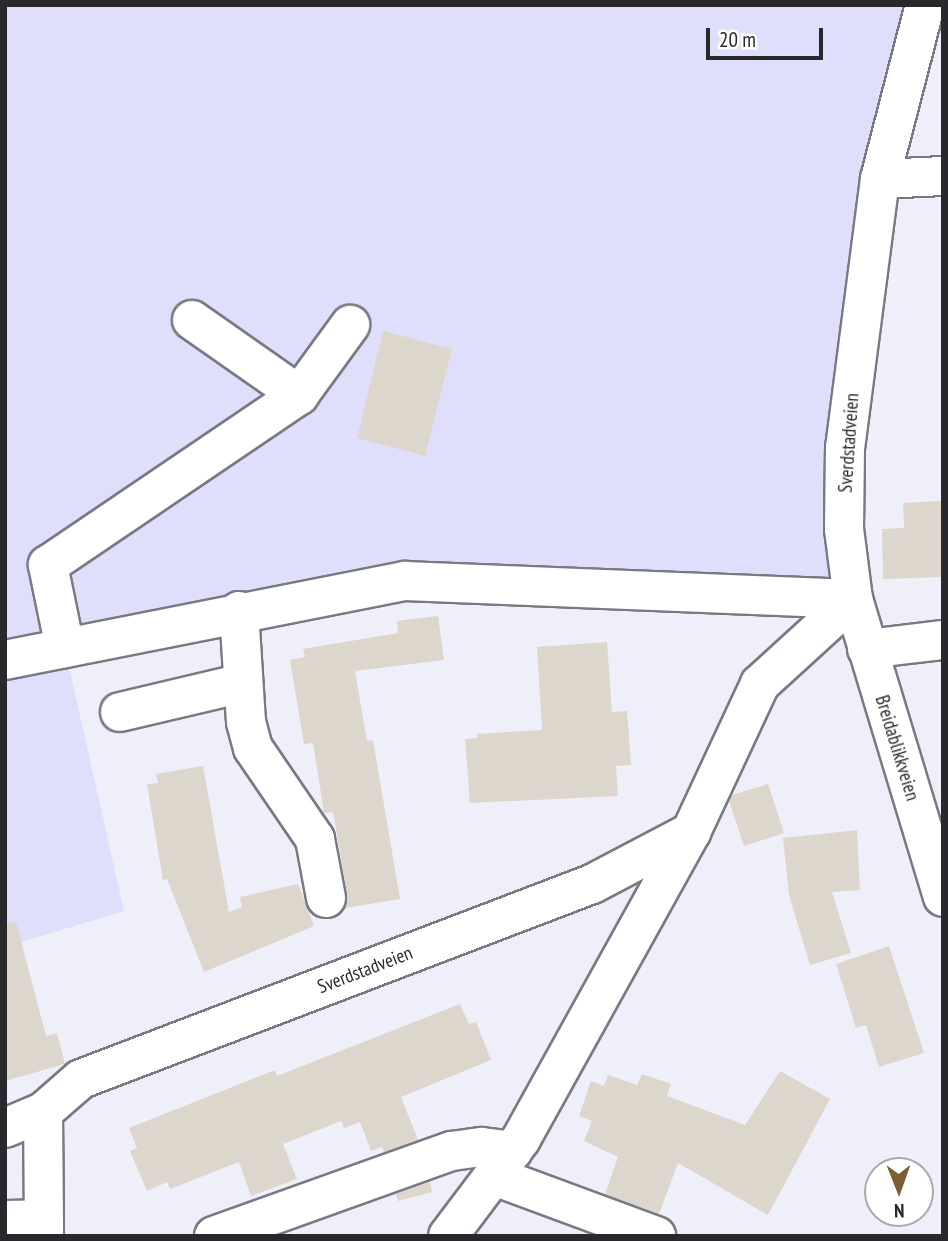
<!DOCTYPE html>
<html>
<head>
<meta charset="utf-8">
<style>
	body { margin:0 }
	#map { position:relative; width:948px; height:1241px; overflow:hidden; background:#efeffa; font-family:"PT Sans Narrow",sans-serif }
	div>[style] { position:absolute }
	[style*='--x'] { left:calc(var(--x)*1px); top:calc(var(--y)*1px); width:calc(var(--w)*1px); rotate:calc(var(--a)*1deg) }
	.green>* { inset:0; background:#e0dffb }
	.building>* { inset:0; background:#ddd6cd }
	.roads { filter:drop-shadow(2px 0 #797983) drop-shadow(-2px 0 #797983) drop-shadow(0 2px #797983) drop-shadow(0 -2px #797983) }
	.minor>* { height:38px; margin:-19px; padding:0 19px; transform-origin:19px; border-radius:19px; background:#fff }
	span { translate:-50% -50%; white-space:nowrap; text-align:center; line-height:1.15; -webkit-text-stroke:7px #fff; paint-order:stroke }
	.street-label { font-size:19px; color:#29292d }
	.frame { position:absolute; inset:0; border:7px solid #29292d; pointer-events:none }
	.north { position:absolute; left:864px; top:1157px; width:70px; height:70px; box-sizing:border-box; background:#fff; border:2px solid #a9a9ab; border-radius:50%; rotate:179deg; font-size:19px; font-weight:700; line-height:28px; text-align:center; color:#29292d }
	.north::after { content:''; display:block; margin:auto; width:24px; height:32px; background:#7b5f32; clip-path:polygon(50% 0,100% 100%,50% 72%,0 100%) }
	.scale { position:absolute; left:706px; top:28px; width:117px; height:32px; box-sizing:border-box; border:4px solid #29292d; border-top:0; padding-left:9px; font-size:21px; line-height:24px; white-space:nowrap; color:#29292d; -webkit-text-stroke:5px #fff; paint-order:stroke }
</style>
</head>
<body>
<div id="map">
	<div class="green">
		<i style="clip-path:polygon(5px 5px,925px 5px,880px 179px,853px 599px,405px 581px,65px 649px,124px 911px,5px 947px)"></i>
	</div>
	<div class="building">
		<i style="clip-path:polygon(383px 331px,452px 349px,425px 456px,357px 438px)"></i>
		<i style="clip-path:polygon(943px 501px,943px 577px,883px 579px,882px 529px,904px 528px,903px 503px)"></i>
		<i style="clip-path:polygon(438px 616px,444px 660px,355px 671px,367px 741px,373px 740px,400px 899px,345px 908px,347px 894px,333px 812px,324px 813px,313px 743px,304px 744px,290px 660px,305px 657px,303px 649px,398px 633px,397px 621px)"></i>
		<i style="clip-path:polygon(607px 642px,612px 712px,627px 711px,631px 765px,616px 766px,618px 796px,470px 803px,465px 739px,477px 738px,477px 734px,542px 730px,537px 647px)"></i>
		<i style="clip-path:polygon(203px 766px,229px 912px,242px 907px,240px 897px,298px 884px,314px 926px,204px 972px,167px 879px,163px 880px,147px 784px,158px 783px,156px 774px)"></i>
		<i style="clip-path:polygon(768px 784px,784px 833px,744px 846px,729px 801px,732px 795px)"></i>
		<i style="clip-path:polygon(857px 830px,860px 890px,832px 892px,851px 953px,810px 965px,789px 895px,783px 838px)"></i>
		<i style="clip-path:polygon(16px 922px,46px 1036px,57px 1033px,65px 1064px,5px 1081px,5px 924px)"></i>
		<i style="clip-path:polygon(889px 946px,924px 1053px,879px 1067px,866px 1025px,856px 1028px,836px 964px)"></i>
		<i style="clip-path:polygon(460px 1004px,469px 1024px,476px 1022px,491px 1060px,401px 1097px,418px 1140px,384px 1152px,382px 1147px,371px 1151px,360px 1122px,344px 1128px,341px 1121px,283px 1144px,297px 1179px,251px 1196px,239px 1162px,170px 1189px,167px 1182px,147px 1191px,130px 1151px,137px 1148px,129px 1128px,275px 1070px,277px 1076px)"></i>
		<i style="clip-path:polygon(780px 1071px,830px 1099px,768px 1215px,678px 1163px,659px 1214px,605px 1194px,618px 1157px,584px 1141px,592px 1121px,579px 1116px,591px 1081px,604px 1086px,608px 1075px,637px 1085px,642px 1074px,671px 1084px,667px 1096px,745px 1125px)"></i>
		<i style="clip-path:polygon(430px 1182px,432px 1192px,398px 1201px,396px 1194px)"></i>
	</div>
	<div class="roads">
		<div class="minor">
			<i style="--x:925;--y:5;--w:180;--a:104.5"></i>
			<i style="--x:880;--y:179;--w:270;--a:97.4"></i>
			<i style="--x:845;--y:447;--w:82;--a:90.7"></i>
			<i style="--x:844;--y:529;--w:71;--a:82.7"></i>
			<i style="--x:853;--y:599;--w:311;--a:73.2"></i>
			<i style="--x:880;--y:179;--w:63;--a:-2.7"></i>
			<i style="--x:192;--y:320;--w:131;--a:35"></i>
			<i style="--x:239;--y:611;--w:111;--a:86.4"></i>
			<i style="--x:246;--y:722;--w:27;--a:75"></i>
			<i style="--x:253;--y:748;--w:110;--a:55.7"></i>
			<i style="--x:315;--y:839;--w:60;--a:79.4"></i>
			<i style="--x:65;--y:648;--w:85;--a:-101.6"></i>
			<i style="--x:48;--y:565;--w:303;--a:-34.1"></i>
			<i style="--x:299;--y:395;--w:87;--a:-53.9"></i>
			<i style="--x:867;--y:649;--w:77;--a:-6.8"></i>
			<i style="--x:5;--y:660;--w:408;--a:-11.2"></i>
			<i style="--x:405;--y:581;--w:448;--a:2.3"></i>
			<i style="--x:120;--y:712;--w:126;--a:-13.3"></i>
			<i style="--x:43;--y:1112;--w:124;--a:89.5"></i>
			<i style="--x:5;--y:1128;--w:41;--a:-22.8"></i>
			<i style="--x:43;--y:1112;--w:50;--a:-41"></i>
			<i style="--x:81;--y:1079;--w:547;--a:-20.89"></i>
			<i style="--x:592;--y:884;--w:112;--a:-27.7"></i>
			<i style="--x:494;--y:1176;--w:173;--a:20.3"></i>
			<i style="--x:5;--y:1220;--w:39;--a:-1"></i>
			<i style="--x:214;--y:1236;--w:253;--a:-19.7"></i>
			<i style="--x:452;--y:1151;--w:30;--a:-8"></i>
			<i style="--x:482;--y:1147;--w:31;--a:7"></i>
			<i style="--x:448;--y:1236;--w:121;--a:-53"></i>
			<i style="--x:521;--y:1139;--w:351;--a:-61"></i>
			<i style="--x:691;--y:832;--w:163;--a:-65"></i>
			<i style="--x:760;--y:684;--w:126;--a:-42.4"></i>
		</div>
	</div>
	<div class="street-label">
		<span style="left:849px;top:443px;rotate:-86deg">Sverdstadveien</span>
		<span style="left:897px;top:748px;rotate:73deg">Breidablikkveien</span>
		<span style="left:365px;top:970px;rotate:-21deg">Sverdstadveien</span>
	</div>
	<div class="frame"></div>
	<div class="north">N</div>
	<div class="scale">20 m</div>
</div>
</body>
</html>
